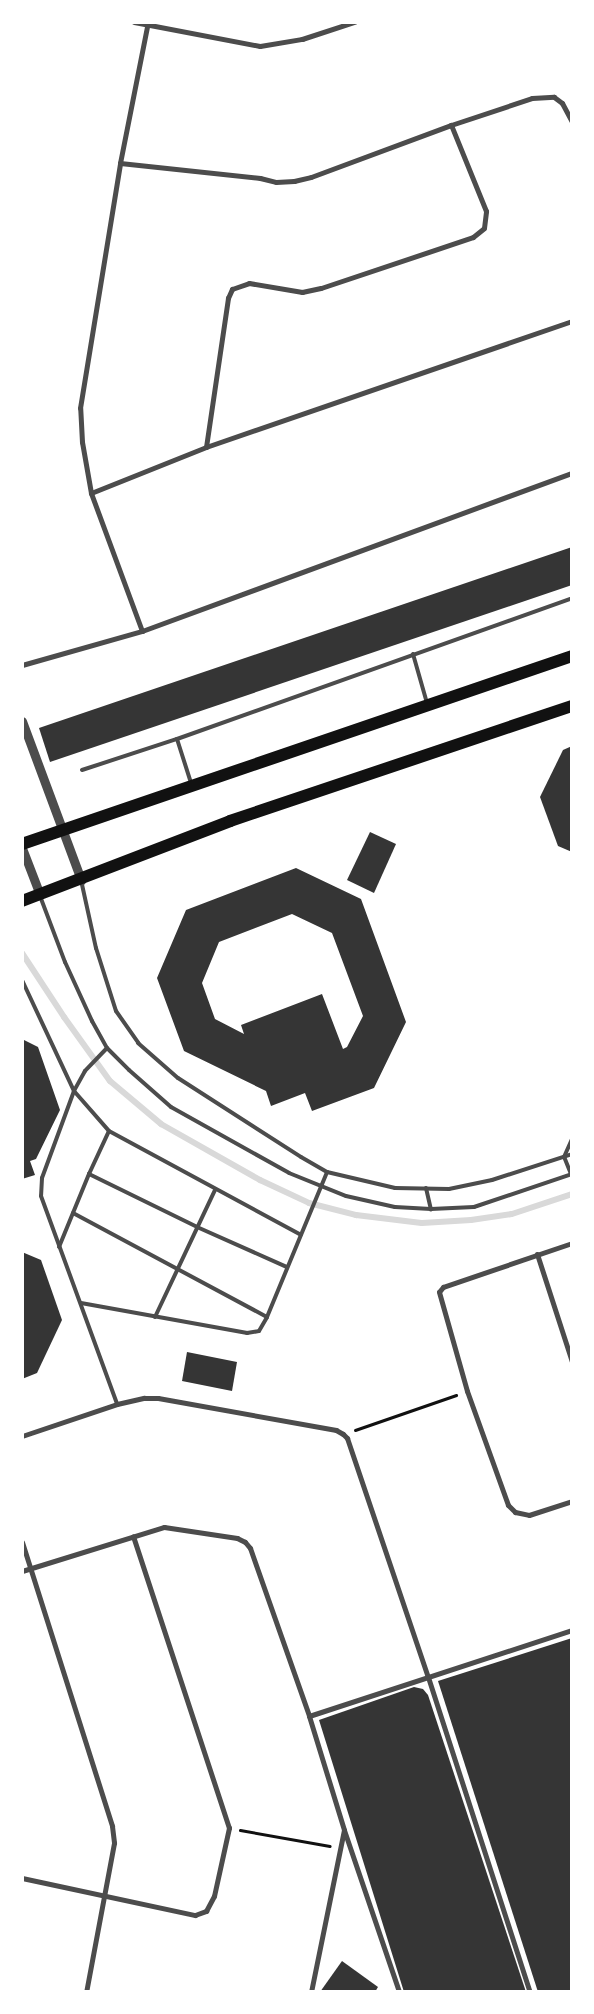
<!DOCTYPE html>
<html>
<head>
<meta charset="utf-8">
<style>
	body { margin:0 }
	#map { position:relative; width:594px; height:2014px; overflow:hidden; background:#fff; font-family:"Titillium Web",sans-serif }
	div>[style] { position:absolute }
	[style*='--x'] { left:calc(var(--x)*1px); top:calc(var(--y)*1px); width:calc(var(--w)*1px); rotate:calc(var(--a)*1deg) }
	.stream>* { height:6px; margin:-3px; padding:0 3px; transform-origin:3px; border-radius:3px; background:#d9d9d9 }
	.building>* { inset:0; background:#353535 }
	.path>* { height:3px; margin:-1.5px; padding:0 1.5px; transform-origin:1.5px; border-radius:1.5px; background:#111 }
	.service>* { height:4px; margin:-2px; padding:0 2px; transform-origin:2px; border-radius:2px; background:#4c4c4c }
	.minor>* { height:5px; margin:-2.5px; padding:0 2.5px; transform-origin:2.5px; border-radius:2.5px; background:#4c4c4c }
	.tertiary>* { height:9px; margin:-4.5px; padding:0 4.5px; transform-origin:4.5px; border-radius:4.5px; background:#4c4c4c }
	.primary>* { height:12px; margin:-6px; padding:0 6px; transform-origin:6px; border-radius:6px; background:#111 }
	span { translate:-50% -50%; white-space:nowrap; text-align:center; line-height:1.15; -webkit-text-stroke:5px #fff; paint-order:stroke }
	.frame { position:absolute; inset:0; border:24px solid #fff; pointer-events:none }
</style>
</head>
<body>
<div id="map">
	<div class="stream">
		<i style="--x:22;--y:953;--w:77;--a:56.7"></i>
		<i style="--x:64;--y:1017;--w:79;--a:54.3"></i>
		<i style="--x:110;--y:1081;--w:67;--a:40.1"></i>
		<i style="--x:161;--y:1124;--w:114;--a:29.5"></i>
		<i style="--x:260;--y:1180;--w:54;--a:25.1"></i>
		<i style="--x:309;--y:1203;--w:49;--a:14.3"></i>
		<i style="--x:356;--y:1215;--w:66;--a:6.9"></i>
		<i style="--x:422;--y:1223;--w:49;--a:-3.5"></i>
		<i style="--x:471;--y:1220;--w:41;--a:-8.3"></i>
		<i style="--x:512;--y:1214;--w:63;--a:-18.4"></i>
	</div>
	<div class="building">
		<i style="clip-path:polygon(572px 547px,572px 585px,50px 762px,39px 728px)"></i>
		<i style="clip-path:polygon(572px 746px,572px 852px,558px 846px,540px 797px,563px 750px)"></i>
		<i style="clip-path:polygon(370px 832px,396px 844px,374px 893px,347px 880px)"></i>
		<i style="clip-path:polygon(evenodd,296px 868px,361px 899px,406px 1022px,374px 1088px,312px 1111px,305px 1093px,271px 1106px,266px 1091px,184px 1051px,157px 978px,186px 910px,296px 868px,292px 914px,332px 933px,363px 1016px,347px 1047px,343px 1049px,322px 994px,241px 1025px,244px 1034px,215px 1019px,202px 983px,219px 942px,292px 914px)"></i>
		<i style="clip-path:polygon(22px 1039px,38px 1047px,60px 1110px,36px 1159px,30px 1161px,35px 1175px,22px 1179px)"></i>
		<i style="clip-path:polygon(22px 1252px,41px 1260px,62px 1320px,37px 1373px,22px 1379px)"></i>
		<i style="clip-path:polygon(187px 1352px,237px 1362px,232px 1391px,182px 1381px)"></i>
		<i style="clip-path:polygon(572px 1638px,572px 1992px,538px 1992px,438px 1681px)"></i>
		<i style="clip-path:polygon(414px 1687px,423px 1689px,428px 1695px,526px 1992px,404px 1992px,319px 1720px)"></i>
		<i style="clip-path:polygon(342px 1961px,378px 1987px,375px 1992px,320px 1992px)"></i>
	</div>
	<div class="path">
		<i style="--x:355;--y:1430;--w:107;--a:-19.1"></i>
		<i style="--x:240;--y:1830;--w:91;--a:10.1"></i>
	</div>
	<div class="service">
		<i style="--x:413;--y:654;--w:51;--a:74.1"></i>
		<i style="--x:177;--y:739;--w:46;--a:72.3"></i>
		<i style="--x:82;--y:770;--w:100;--a:-18.1"></i>
		<i style="--x:177;--y:739;--w:419;--a:-19.6"></i>
		<i style="--x:81;--y:880;--w:70;--a:77.6"></i>
		<i style="--x:96;--y:948;--w:66;--a:72.4"></i>
		<i style="--x:116;--y:1011;--w:39;--a:55"></i>
		<i style="--x:138;--y:1043;--w:53;--a:41.2"></i>
		<i style="--x:178;--y:1078;--w:146;--a:32.7"></i>
		<i style="--x:301;--y:1157;--w:30;--a:30"></i>
		<i style="--x:327;--y:1172;--w:70;--a:13.2"></i>
		<i style="--x:395;--y:1188;--w:54;--a:1.1"></i>
		<i style="--x:449;--y:1189;--w:44;--a:-11.8"></i>
		<i style="--x:492;--y:1180;--w:84;--a:-18"></i>
		<i style="--x:40;--y:896;--w:71;--a:69.3"></i>
		<i style="--x:65;--y:962;--w:65;--a:65.4"></i>
		<i style="--x:92;--y:1021;--w:31;--a:61"></i>
		<i style="--x:107;--y:1048;--w:31;--a:45"></i>
		<i style="--x:129;--y:1070;--w:56;--a:41.4"></i>
		<i style="--x:171;--y:1107;--w:135;--a:29.2"></i>
		<i style="--x:289;--y:1173;--w:61;--a:22"></i>
		<i style="--x:346;--y:1196;--w:50;--a:12.7"></i>
		<i style="--x:395;--y:1207;--w:36;--a:3"></i>
		<i style="--x:431;--y:1209;--w:43;--a:-2.7"></i>
		<i style="--x:474;--y:1207;--w:103;--a:-18.6"></i>
		<i style="--x:22;--y:980;--w:123;--a:64.9"></i>
		<i style="--x:74;--y:1091;--w:93;--a:110.2"></i>
		<i style="--x:42;--y:1178;--w:18;--a:93"></i>
		<i style="--x:41;--y:1196;--w:221;--a:69.9"></i>
		<i style="--x:107;--y:1048;--w:32;--a:134"></i>
		<i style="--x:85;--y:1071;--w:23;--a:119"></i>
		<i style="--x:74;--y:1091;--w:53;--a:48.8"></i>
		<i style="--x:89;--y:1174;--w:120;--a:26.1"></i>
		<i style="--x:197;--y:1227;--w:98;--a:24"></i>
		<i style="--x:571;--y:1174;--w:18;--a:-112"></i>
		<i style="--x:564;--y:1157;--w:20;--a:-66"></i>
		<i style="--x:426;--y:1188;--w:22;--a:77"></i>
		<i style="--x:73;--y:1213;--w:220;--a:28.2"></i>
		<i style="--x:59;--y:1247;--w:79;--a:-67.7"></i>
		<i style="--x:89;--y:1174;--w:47;--a:-65.1"></i>
		<i style="--x:109;--y:1131;--w:218;--a:28.4"></i>
		<i style="--x:81;--y:1303;--w:169;--a:10.2"></i>
		<i style="--x:247;--y:1333;--w:12;--a:-9"></i>
		<i style="--x:259;--y:1331;--w:16;--a:-60"></i>
		<i style="--x:267;--y:1317;--w:157;--a:-67.5"></i>
		<i style="--x:155;--y:1317;--w:140;--a:-64.7"></i>
	</div>
	<div class="minor">
		<i style="--x:134;--y:22;--w:128;--a:10.8"></i>
		<i style="--x:260;--y:46;--w:43;--a:-9.5"></i>
		<i style="--x:302;--y:39;--w:55;--a:-18.1"></i>
		<i style="--x:120;--y:163;--w:141;--a:6.1"></i>
		<i style="--x:260;--y:178;--w:16;--a:14"></i>
		<i style="--x:276;--y:182;--w:18;--a:-3"></i>
		<i style="--x:294;--y:181;--w:17;--a:-13"></i>
		<i style="--x:311;--y:177;--w:149;--a:-20.4"></i>
		<i style="--x:451;--y:125;--w:85;--a:-18.4"></i>
		<i style="--x:532;--y:98;--w:22;--a:-3"></i>
		<i style="--x:554;--y:97;--w:10;--a:37"></i>
		<i style="--x:562;--y:103;--w:21;--a:62"></i>
		<i style="--x:206;--y:447;--w:151;--a:-81.6"></i>
		<i style="--x:228;--y:298;--w:10;--a:-66"></i>
		<i style="--x:232;--y:289;--w:18;--a:-19"></i>
		<i style="--x:249;--y:283;--w:54;--a:9.6"></i>
		<i style="--x:302;--y:292;--w:19;--a:-12"></i>
		<i style="--x:321;--y:288;--w:160;--a:-18.5"></i>
		<i style="--x:473;--y:237;--w:14;--a:-39"></i>
		<i style="--x:484;--y:228;--w:17;--a:-83"></i>
		<i style="--x:486;--y:211;--w:93;--a:-112.1"></i>
		<i style="--x:91;--y:493;--w:124;--a:-21.8"></i>
		<i style="--x:206;--y:447;--w:387;--a:-19"></i>
		<i style="--x:142;--y:631;--w:147;--a:-110.3"></i>
		<i style="--x:91;--y:493;--w:52;--a:-100"></i>
		<i style="--x:82;--y:442;--w:34;--a:-93"></i>
		<i style="--x:80;--y:408;--w:248;--a:-80.7"></i>
		<i style="--x:120;--y:163;--w:144;--a:-78.8"></i>
		<i style="--x:22;--y:665;--w:125;--a:-15.8"></i>
		<i style="--x:142;--y:631;--w:458;--a:-20.2"></i>
		<i style="--x:572;--y:1243;--w:136;--a:161.2"></i>
		<i style="--x:443;--y:1287;--w:6;--a:129"></i>
		<i style="--x:439;--y:1292;--w:103;--a:74.2"></i>
		<i style="--x:467;--y:1391;--w:121;--a:70.2"></i>
		<i style="--x:508;--y:1505;--w:10;--a:45"></i>
		<i style="--x:515;--y:1512;--w:14;--a:12"></i>
		<i style="--x:529;--y:1515;--w:45;--a:-18"></i>
		<i style="--x:537;--y:1254;--w:114;--a:72"></i>
		<i style="--x:22;--y:1436;--w:100;--a:-18.6"></i>
		<i style="--x:117;--y:1404;--w:28;--a:-13"></i>
		<i style="--x:144;--y:1398;--w:14;--a:0"></i>
		<i style="--x:158;--y:1398;--w:181;--a:10.2"></i>
		<i style="--x:336;--y:1430;--w:8;--a:30"></i>
		<i style="--x:343;--y:1434;--w:6;--a:45"></i>
		<i style="--x:347;--y:1438;--w:252;--a:71.3"></i>
		<i style="--x:428;--y:1677;--w:331;--a:72.1"></i>
		<i style="--x:22;--y:1542;--w:298;--a:72.4"></i>
		<i style="--x:112;--y:1826;--w:17;--a:83"></i>
		<i style="--x:114;--y:1843;--w:152;--a:100.6"></i>
		<i style="--x:22;--y:1571;--w:149;--a:-17.2"></i>
		<i style="--x:164;--y:1527;--w:74;--a:8.6"></i>
		<i style="--x:237;--y:1538;--w:9;--a:27"></i>
		<i style="--x:245;--y:1542;--w:8;--a:50"></i>
		<i style="--x:250;--y:1548;--w:178;--a:70.6"></i>
		<i style="--x:309;--y:1716;--w:119;--a:72.9"></i>
		<i style="--x:344;--y:1830;--w:171;--a:71.2"></i>
		<i style="--x:309;--y:1716;--w:277;--a:-18.1"></i>
		<i style="--x:22;--y:1878;--w:177;--a:12.1"></i>
		<i style="--x:195;--y:1915;--w:12;--a:-20"></i>
		<i style="--x:206;--y:1911;--w:17;--a:-62"></i>
		<i style="--x:214;--y:1896;--w:70;--a:-77.6"></i>
		<i style="--x:229;--y:1828;--w:307;--a:-108.2"></i>
		<i style="--x:311;--y:1992;--w:165;--a:-78.5"></i>
	</div>
	<div class="tertiary">
		<i style="--x:22;--y:721;--w:170;--a:69.6"></i>
		<i style="--x:22;--y:848;--w:50;--a:69"></i>
	</div>
	<div class="primary">
		<i style="--x:22;--y:844;--w:581;--a:-18.87"></i>
		<i style="--x:22;--y:901;--w:223;--a:-21"></i>
		<i style="--x:230;--y:821;--w:361;--a:-18.6"></i>
	</div>
	<div class="frame"></div>
</div>
</body>
</html>
